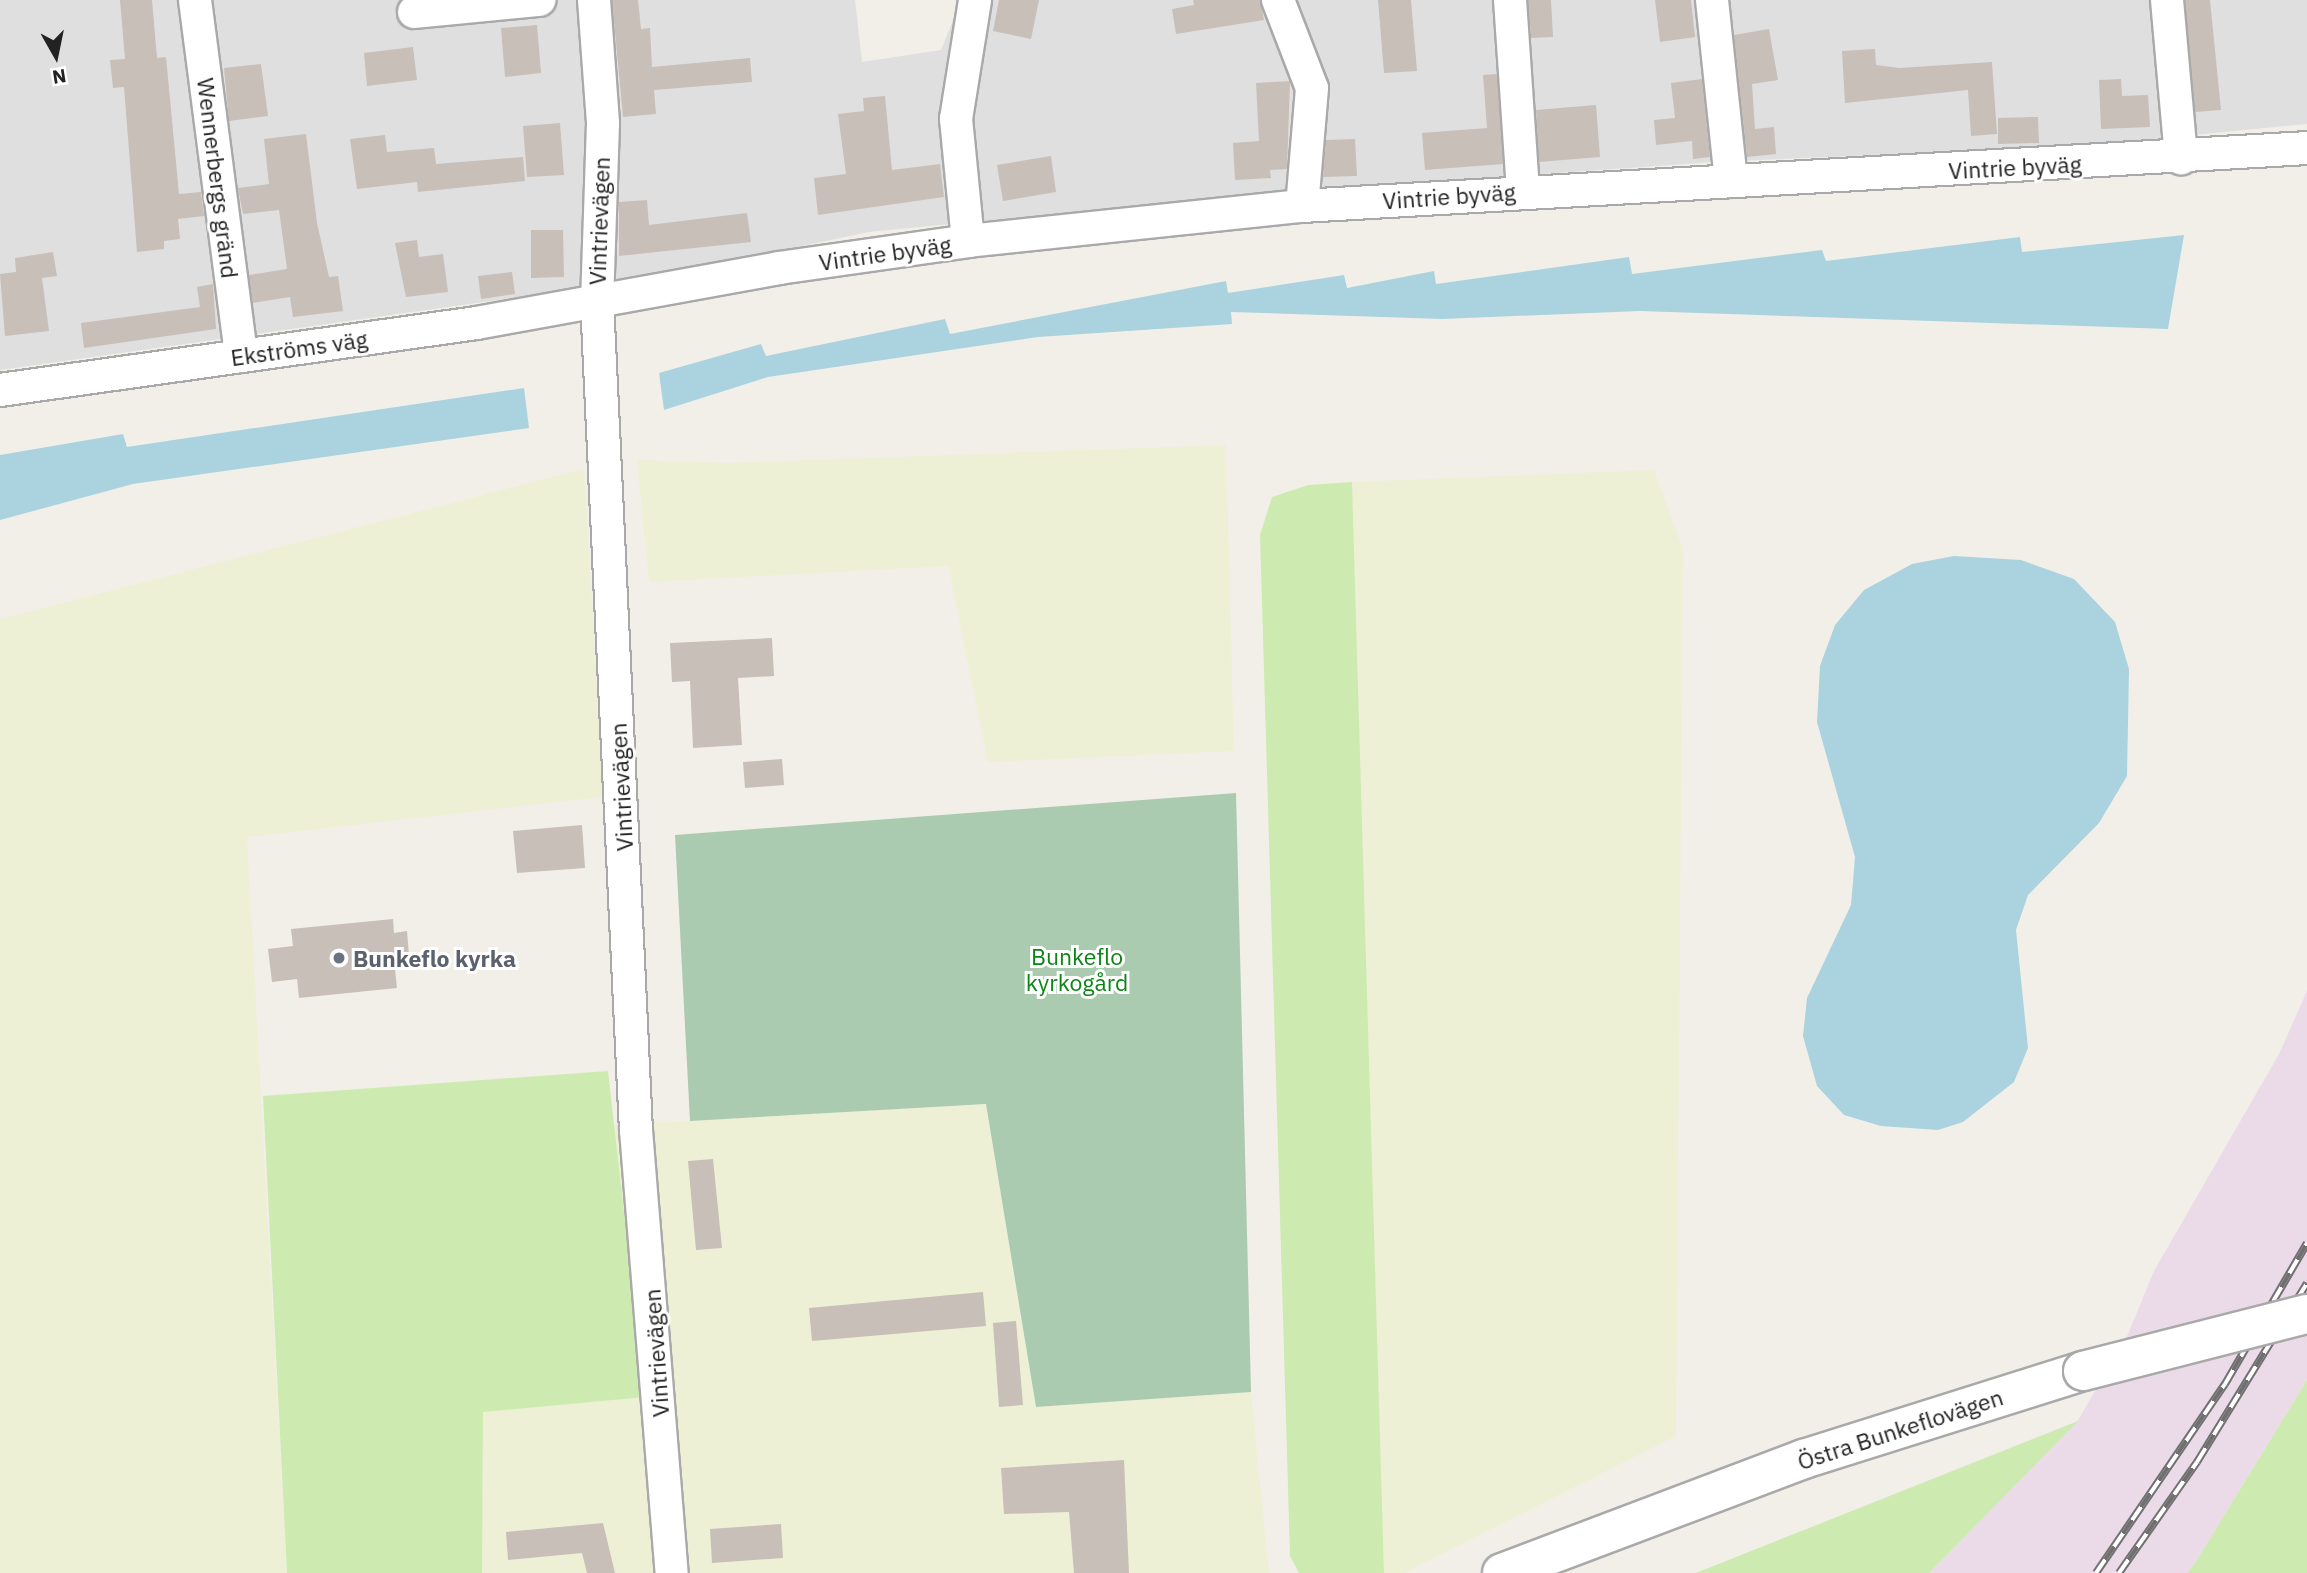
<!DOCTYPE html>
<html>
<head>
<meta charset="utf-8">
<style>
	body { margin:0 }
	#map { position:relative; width:2307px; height:1573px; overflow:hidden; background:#f2efe9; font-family:"IBM Plex Sans",sans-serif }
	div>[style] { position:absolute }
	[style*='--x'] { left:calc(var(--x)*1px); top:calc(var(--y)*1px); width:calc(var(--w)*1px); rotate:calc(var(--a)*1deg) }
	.residential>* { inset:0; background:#e0dfdf }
	.industrial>* { inset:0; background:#ebdbe8 }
	.farmland>* { inset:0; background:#eef0d5 }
	.grass>* { inset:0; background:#cdebb0 }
	.cemetery>* { inset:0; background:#aacbaf }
	.water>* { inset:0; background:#aad3df }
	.building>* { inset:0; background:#c7bfb8 }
	.roads { filter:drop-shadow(2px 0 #a9a9a9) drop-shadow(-2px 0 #a9a9a9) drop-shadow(0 2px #a9a9a9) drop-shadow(0 -2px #a9a9a9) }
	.minor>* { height:32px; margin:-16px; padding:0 16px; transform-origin:16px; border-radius:16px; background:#fff }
	.tertiary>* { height:38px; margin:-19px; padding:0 19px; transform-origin:19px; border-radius:19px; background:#fff }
	.rail>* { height:8px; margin-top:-4px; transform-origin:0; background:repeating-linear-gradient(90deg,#fff 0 16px,#707070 0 32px); box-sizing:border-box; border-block:2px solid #707070 }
	.bridges { filter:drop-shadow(2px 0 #a9a9a9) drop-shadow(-2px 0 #a9a9a9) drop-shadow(0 2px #a9a9a9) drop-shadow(0 -2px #a9a9a9) }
	.tertiary-bridge>* { height:38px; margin:-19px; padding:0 19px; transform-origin:19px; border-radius:19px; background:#fff }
	.dots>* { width:19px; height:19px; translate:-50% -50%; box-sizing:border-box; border:4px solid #fff; border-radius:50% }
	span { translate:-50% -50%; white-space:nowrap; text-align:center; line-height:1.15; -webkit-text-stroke:6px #fff; paint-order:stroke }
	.street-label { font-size:23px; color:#222 }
	.park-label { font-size:23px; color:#0c8416 }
	.worship-label { font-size:23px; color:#5b616d; font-weight:700 }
	.left { translate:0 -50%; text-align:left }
	.north { position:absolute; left:21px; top:21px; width:70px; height:70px; -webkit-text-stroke:5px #fff; paint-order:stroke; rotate:171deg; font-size:19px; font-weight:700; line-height:28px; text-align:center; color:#222 }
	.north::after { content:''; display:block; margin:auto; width:24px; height:32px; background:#222; clip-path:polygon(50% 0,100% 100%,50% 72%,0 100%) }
</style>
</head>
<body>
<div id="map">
	<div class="residential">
		<i style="clip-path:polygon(0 0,855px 0,862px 62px,941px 50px,961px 0,2307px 0,2307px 124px,2092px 145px,1715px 162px,1282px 192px,869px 232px,639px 280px,0 370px)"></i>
	</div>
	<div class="industrial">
		<i style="clip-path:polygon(2307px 991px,2307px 1380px,2195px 1563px,2187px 1573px,1929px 1573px,2078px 1420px,2128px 1334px,2154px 1271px,2279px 1054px)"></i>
	</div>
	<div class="farmland">
		<i style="clip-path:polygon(1226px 445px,1234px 751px,988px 762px,948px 566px,649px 582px,637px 460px,730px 463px)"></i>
		<i style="clip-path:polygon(584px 469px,603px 797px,247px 837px,287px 1573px,0 1573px,0 619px)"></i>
		<i style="clip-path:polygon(1654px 470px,1683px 549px,1676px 1436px,1404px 1573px,1384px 1573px,1352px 482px)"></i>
		<i style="clip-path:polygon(986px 1104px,1036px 1407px,1251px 1392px,1269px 1573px,482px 1573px,482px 1412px,645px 1397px,614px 1125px)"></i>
	</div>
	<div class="grass">
		<i style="clip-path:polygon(1352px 482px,1384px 1573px,1299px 1573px,1290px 1556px,1260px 535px,1272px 497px,1308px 485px)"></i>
		<i style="clip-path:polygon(608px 1071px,645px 1397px,483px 1412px,482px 1573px,287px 1573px,263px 1096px)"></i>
		<i style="clip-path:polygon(2307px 1380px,2307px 1573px,2187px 1573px,2195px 1563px)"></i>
		<i style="clip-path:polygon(2078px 1421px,1929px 1573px,1696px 1573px)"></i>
	</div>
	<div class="cemetery">
		<i style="clip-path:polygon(1236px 793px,1251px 1392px,1036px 1407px,986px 1104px,690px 1121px,675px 835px)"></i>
	</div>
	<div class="water">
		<i style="clip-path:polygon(2184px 235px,2168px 329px,1640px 311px,1442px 319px,1231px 312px,1232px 324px,1038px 337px,768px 377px,664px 410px,659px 373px,761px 344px,766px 356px,945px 319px,950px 334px,1226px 281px,1228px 293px,1344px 275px,1347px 288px,1434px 271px,1436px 284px,1629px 257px,1632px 274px,1822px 250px,1826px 261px,2020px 237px,2022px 252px)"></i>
		<i style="clip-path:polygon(524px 388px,529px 428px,133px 484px,0 520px,0 455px,123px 434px,127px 447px)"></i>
		<i style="clip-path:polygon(1954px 556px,2021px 560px,2074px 579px,2115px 622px,2129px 669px,2127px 776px,2099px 823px,2028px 895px,2016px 930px,2028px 1048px,2014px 1082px,1963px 1122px,1938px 1130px,1881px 1126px,1844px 1115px,1817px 1086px,1803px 1036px,1807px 998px,1851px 905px,1855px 857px,1817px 722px,1820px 666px,1835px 625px,1864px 590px,1912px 564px)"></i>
	</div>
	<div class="building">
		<i style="clip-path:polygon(120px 0,152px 0,157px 58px,166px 57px,179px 194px,201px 192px,204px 216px,178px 219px,180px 239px,164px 241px,164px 249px,137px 252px,124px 87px,113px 88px,110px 60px,125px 59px)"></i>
		<i style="clip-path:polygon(612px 0,638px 0,641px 29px,650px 28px,652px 67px,750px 58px,752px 82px,654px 90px,656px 114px,623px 117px)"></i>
		<i style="clip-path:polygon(999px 0,1039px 0,1031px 39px,993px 31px)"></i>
		<i style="clip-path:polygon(1193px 0,1260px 0,1264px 20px,1176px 34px,1172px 9px,1194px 5px)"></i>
		<i style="clip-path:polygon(1378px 0,1411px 0,1417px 71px,1384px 73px)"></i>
		<i style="clip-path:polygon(1528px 0,1551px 0,1553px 37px,1531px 38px)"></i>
		<i style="clip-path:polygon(1655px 0,1691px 0,1695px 37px,1660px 42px)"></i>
		<i style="clip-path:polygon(2185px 0,2210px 0,2221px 110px,2195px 112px)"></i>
		<i style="clip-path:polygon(537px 25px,541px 73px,505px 77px,501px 28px)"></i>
		<i style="clip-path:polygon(1769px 29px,1778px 80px,1752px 84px,1755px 129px,1774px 127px,1776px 154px,1747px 157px,1734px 35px)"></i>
		<i style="clip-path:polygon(413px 47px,417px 80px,367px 86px,364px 53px)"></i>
		<i style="clip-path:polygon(1875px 49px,1876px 65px,1899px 68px,1992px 62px,1997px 134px,1971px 136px,1968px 90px,1845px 103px,1842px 51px)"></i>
		<i style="clip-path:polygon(261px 64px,268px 116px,229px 121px,224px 68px)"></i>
		<i style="clip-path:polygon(1497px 74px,1503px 164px,1425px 170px,1422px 133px,1487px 128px,1483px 75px)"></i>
		<i style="clip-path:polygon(1702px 79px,1710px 157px,1693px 159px,1692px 141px,1656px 145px,1654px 120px,1675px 118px,1671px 83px)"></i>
		<i style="clip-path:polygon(2121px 79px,2122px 96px,2148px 95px,2150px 127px,2101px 129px,2099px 80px)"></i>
		<i style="clip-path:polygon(1290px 81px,1287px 169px,1270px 170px,1271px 178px,1235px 180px,1233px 143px,1259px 141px,1256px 83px)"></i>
		<i style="clip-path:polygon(885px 96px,892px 170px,940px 164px,944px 197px,818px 215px,814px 178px,846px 174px,838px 114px,864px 111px,863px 98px)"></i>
		<i style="clip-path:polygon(1596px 105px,1600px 157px,1539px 162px,1536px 110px)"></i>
		<i style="clip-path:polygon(2038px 117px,2039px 143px,1998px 144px,1998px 118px)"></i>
		<i style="clip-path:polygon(560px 123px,564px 175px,527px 177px,523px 126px)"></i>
		<i style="clip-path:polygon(306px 134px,317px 223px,329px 277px,338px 276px,343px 311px,293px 317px,290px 297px,253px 303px,249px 275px,287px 269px,279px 210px,243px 214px,238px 188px,269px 184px,264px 139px)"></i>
		<i style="clip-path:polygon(385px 135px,387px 152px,434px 148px,436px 164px,523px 157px,525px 181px,418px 192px,417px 182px,357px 189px,350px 139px)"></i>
		<i style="clip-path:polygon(1355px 139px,1357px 176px,1323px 177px,1326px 140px)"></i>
		<i style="clip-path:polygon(1051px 156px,1056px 192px,1003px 201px,997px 165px)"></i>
		<i style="clip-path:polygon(647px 200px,649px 225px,747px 213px,751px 242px,619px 256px,619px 202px)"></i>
		<i style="clip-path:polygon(531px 230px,563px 230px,564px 277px,531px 278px)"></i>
		<i style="clip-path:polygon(417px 240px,419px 257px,443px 254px,448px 292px,406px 297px,395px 243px)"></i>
		<i style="clip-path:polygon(53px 252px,57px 276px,42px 278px,49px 331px,5px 336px,0 274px,16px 272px,15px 258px)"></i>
		<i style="clip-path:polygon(512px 272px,515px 294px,481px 299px,478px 276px)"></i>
		<i style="clip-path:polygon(213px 284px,216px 329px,84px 348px,81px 323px,200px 307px,197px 287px)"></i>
		<i style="clip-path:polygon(772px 638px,774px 676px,738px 678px,742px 745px,693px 748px,690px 681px,672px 682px,670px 643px)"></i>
		<i style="clip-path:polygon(782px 759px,784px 785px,745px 788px,743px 762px)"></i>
		<i style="clip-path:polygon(582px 825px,585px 868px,517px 873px,513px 831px)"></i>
		<i style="clip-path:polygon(393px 919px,394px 933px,407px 931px,410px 968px,395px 969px,397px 988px,299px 998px,297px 979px,272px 982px,268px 949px,293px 946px,291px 929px)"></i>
		<i style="clip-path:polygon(713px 1159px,722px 1248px,696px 1250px,688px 1161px)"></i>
		<i style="clip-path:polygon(983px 1292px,986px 1326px,812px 1341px,809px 1308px)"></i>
		<i style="clip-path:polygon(1016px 1321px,1023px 1405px,999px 1407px,993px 1323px)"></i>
		<i style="clip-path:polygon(1124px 1460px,1129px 1573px,1074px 1573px,1069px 1512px,1004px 1514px,1001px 1468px)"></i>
		<i style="clip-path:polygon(603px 1523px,615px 1573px,587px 1573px,582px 1553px,508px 1560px,506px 1532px)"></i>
		<i style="clip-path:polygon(781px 1524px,783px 1558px,712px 1563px,710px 1529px)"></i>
	</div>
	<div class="roads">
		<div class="minor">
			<i style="--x:195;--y:0;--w:359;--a:82.6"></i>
			<i style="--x:594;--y:0;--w:123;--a:85.8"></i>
			<i style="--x:603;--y:123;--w:178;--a:91.9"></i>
			<i style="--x:597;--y:301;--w:830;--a:87.31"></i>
			<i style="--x:636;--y:1130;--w:444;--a:85.4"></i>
			<i style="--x:1278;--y:0;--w:94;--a:68.9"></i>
			<i style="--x:1312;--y:88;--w:118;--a:94.8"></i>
			<i style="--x:1510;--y:0;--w:191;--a:86.1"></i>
			<i style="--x:1712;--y:0;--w:182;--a:84"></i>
			<i style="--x:2167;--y:0;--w:159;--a:84.9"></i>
			<i style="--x:414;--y:12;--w:126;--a:-5.5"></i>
			<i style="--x:968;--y:241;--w:123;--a:-95.6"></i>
			<i style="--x:956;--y:119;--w:121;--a:-80.9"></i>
			<i style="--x:0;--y:390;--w:482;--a:-8"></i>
			<i style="--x:477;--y:323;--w:307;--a:-10.3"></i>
			<i style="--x:779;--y:268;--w:191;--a:-8.1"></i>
			<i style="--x:968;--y:241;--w:336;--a:-6"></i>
			<i style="--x:1302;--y:206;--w:1007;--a:-3.3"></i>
		</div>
		<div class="tertiary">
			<i style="--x:1502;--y:1573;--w:323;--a:-20.7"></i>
			<i style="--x:1804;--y:1459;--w:293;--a:-17.5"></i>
		</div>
	</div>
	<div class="rail">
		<i style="--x:2096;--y:1573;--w:229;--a:-55.7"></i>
		<i style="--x:2225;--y:1384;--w:163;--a:-59.8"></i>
		<i style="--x:2119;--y:1573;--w:136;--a:-54.9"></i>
		<i style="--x:2197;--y:1462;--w:210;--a:-58.4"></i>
	</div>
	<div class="bridges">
		<div class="tertiary-bridge">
			<i style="--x:2083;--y:1371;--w:231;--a:-14.3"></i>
		</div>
	</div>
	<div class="dots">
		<i style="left:339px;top:958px;background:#6b7280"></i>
	</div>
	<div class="street-label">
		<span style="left:2015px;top:167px;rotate:-3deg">Vintrie byväg</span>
		<span style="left:218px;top:178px;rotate:83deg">Wennerbergs gränd</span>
		<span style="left:1449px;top:196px;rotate:-4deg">Vintrie byväg</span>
		<span style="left:599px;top:221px;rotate:-88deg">Vintrievägen</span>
		<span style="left:885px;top:253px;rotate:-8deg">Vintrie byväg</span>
		<span style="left:299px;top:348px;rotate:-8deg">Ekströms väg</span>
		<span style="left:621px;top:787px;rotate:-93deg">Vintrievägen</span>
		<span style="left:656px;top:1353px;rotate:-94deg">Vintrievägen</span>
		<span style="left:1900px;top:1429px;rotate:-18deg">Östra Bunkeflovägen</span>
	</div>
	<div class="park-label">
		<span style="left:1077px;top:969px">Bunkeflo<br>kyrkogård</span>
	</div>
	<div class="worship-label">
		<span class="left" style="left:353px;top:958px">Bunkeflo kyrka</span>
	</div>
	<div class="north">N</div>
</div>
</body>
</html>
